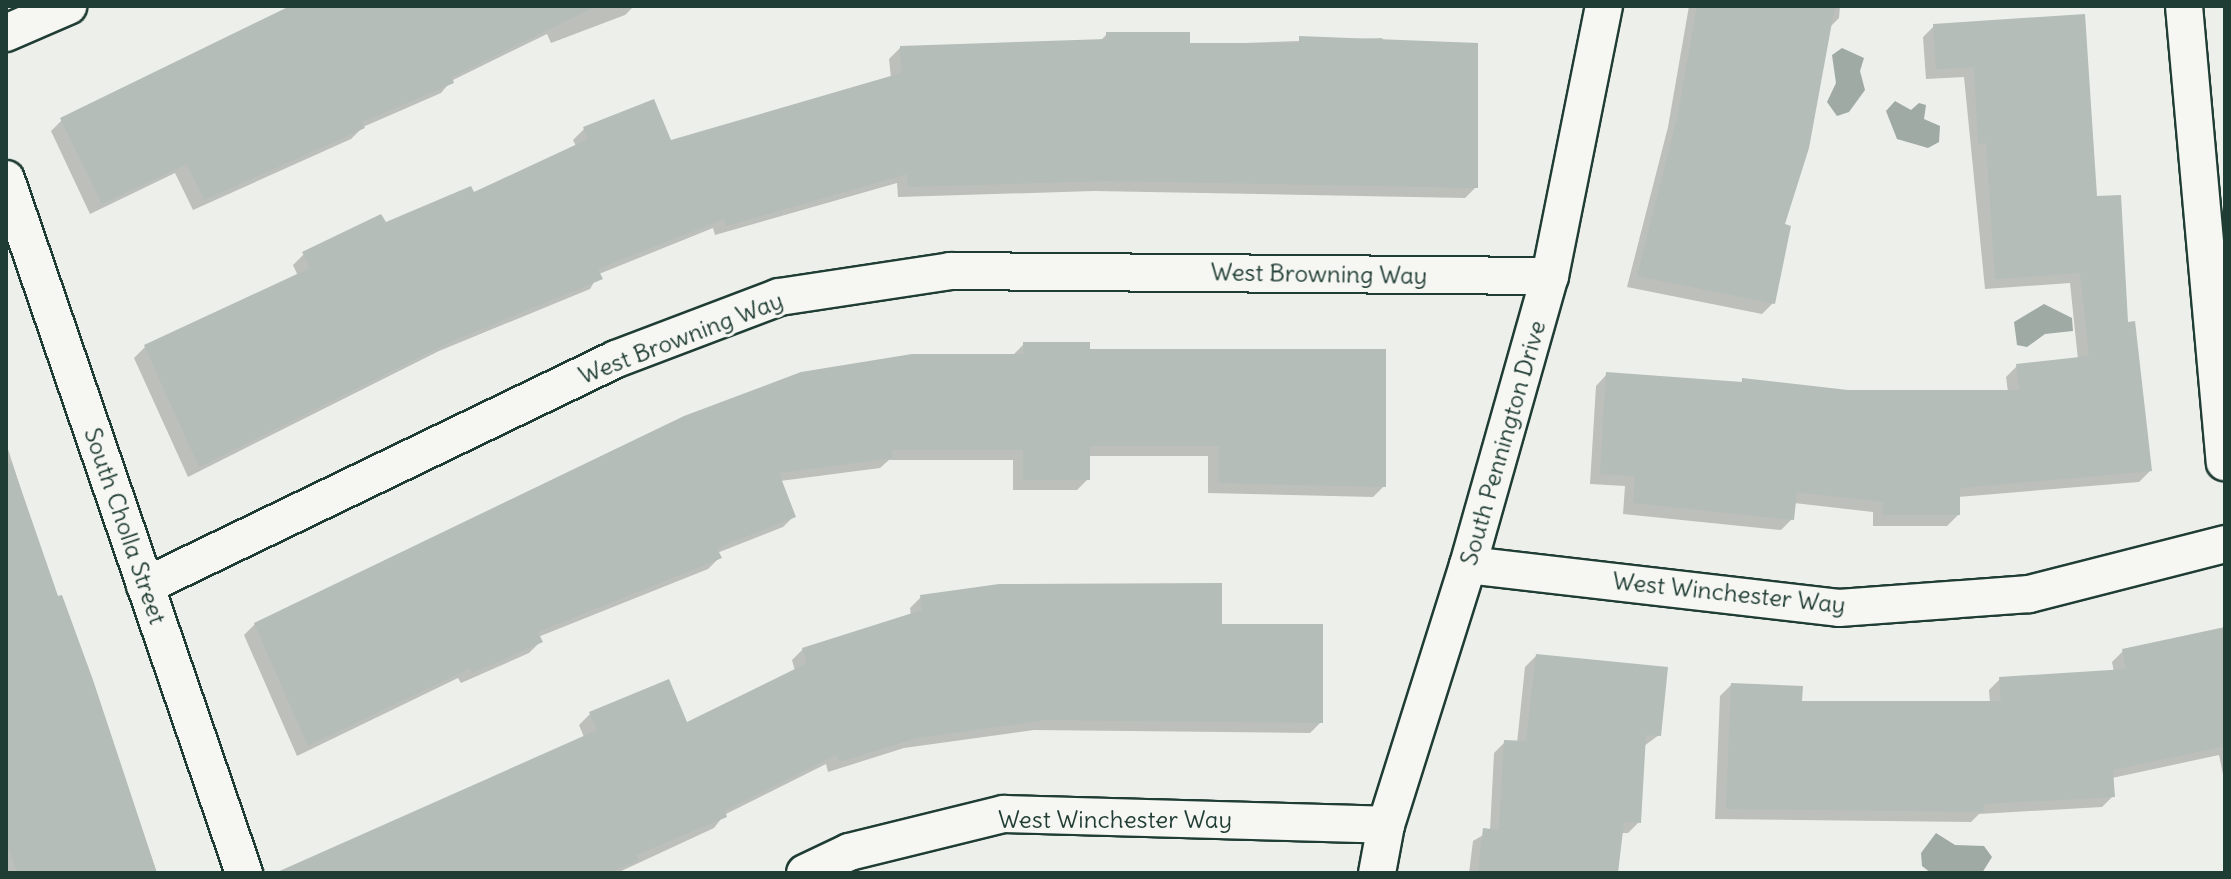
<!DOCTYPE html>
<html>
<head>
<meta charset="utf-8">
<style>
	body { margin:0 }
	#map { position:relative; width:2231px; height:879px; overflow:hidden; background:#edefea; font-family:Delius,sans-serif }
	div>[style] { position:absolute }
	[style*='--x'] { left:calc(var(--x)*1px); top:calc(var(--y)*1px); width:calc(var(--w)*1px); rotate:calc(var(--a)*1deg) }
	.water>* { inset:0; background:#9faaa4 }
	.shadow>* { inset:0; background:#0003 }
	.building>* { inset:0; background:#b4bdb8 }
	.roads { filter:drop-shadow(2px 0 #1f3d34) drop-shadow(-2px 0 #1f3d34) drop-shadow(0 2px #1f3d34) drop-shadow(0 -2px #1f3d34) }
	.minor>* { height:36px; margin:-18px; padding:0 18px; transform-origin:18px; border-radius:18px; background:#f6f6f2 }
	span { translate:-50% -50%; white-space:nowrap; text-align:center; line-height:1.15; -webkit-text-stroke:6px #f6f6f2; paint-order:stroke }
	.street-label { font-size:24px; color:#1f3d34 }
	.frame { position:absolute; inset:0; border:8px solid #1f3d34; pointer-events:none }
</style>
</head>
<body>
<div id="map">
	<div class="water">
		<i style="clip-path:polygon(1842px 48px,1864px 58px,1860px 71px,1865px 90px,1849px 112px,1837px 116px,1827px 102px,1836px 83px,1832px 55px)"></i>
		<i style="clip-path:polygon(1895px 101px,1911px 110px,1919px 103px,1926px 105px,1924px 119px,1940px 126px,1939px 142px,1928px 148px,1897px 139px,1886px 111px)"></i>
		<i style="clip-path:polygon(2044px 304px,2072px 318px,2073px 331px,2045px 334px,2027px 347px,2017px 345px,2014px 322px)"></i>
		<i style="clip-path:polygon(1936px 833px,1955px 845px,1984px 846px,1992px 857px,1982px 873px,1931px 873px,1922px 866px,1921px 853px)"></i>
	</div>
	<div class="shadow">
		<i style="clip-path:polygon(295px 6px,634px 6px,625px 15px,551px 43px,547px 34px,451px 81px,441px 93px,363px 127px,351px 139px,193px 210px,175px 173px,90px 214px,51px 131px,62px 120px)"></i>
		<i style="clip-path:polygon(1689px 6px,1840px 6px,1839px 18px,1829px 28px,1783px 226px,1773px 303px,1762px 314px,1627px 287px,1668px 127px)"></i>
		<i style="clip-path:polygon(2083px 16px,2096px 199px,2126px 324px,2150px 471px,2139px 482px,1958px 497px,1958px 515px,1947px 526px,1873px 526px,1873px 512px,1794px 503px,1792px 519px,1781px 530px,1623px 514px,1625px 486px,1590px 484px,1596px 386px,1607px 374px,1739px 384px,1743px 380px,1848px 392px,2008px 392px,2006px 377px,2017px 366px,2078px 360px,2070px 283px,1985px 289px,1964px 77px,1926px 79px,1923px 37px,1934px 26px)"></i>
		<i style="clip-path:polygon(1107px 34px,1188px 45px,1382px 38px,1476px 187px,1465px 198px,1094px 191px,898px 197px,897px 183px,715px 235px,713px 228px,599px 274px,590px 289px,439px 351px,188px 477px,134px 358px,145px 347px,298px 276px,293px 265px,304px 254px,473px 195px,576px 146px,573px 140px,584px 129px,670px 142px,891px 78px,889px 59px,900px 48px,1100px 41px)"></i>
		<i style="clip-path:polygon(1024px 344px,1088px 351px,1384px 486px,1373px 497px,1208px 493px,1208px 456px,1088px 456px,1088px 479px,1077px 490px,1013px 490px,1013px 460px,889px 460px,880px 468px,780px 481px,794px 516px,783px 527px,717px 553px,719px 558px,708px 569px,538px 637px,540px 642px,529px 653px,461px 683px,458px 678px,297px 756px,244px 635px,255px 624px,1012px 356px)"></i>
		<i style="clip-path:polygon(6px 443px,56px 599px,61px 597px,157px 873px,6px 873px)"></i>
		<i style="clip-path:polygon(921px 597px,1220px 626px,1321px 722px,1310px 733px,1034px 730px,904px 748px,828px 772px,826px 764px,724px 815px,714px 828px,617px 873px,312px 873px,584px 737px,579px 725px,590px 714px,686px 724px,795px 671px,792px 660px,803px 649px,911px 616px,910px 608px)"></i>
		<i style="clip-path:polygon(2225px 629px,2225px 784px,2219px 755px,2112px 778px,2113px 796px,2102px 807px,1979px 814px,1971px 822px,1715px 819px,1720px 696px,1731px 685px,1800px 703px,1990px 703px,1989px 690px,2000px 679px,2114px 672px,2112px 662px,2123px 651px)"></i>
		<i style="clip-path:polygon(1536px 656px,1659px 735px,1644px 746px,1639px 822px,1628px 833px,1621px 833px,1616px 873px,1469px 873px,1473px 841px,1490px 831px,1494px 753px,1505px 742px,1517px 743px,1525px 667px)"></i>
	</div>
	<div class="building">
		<i style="clip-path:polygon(290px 6px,597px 6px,452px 77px,454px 83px,362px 122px,365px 128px,204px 200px,187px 164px,102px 204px,60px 118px)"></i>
		<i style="clip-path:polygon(1697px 6px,1835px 6px,1809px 148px,1785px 224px,1791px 226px,1775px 304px,1637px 276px,1678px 114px)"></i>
		<i style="clip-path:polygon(2085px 14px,2097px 196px,2121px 195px,2128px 322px,2135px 321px,2152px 471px,1960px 488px,1960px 515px,1883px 515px,1883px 502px,1797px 492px,1794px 520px,1633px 503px,1635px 476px,1600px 474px,1606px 372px,1742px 382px,1742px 378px,1848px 390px,2019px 390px,2016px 364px,2089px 356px,2080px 273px,1995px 279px,1986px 143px,1978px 144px,1974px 67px,1936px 69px,1933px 24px)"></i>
		<i style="clip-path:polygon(1106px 32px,1190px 32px,1190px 43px,1299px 43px,1299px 36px,1478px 43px,1478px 188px,1106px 181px,908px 187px,907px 174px,726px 226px,724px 219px,598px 269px,603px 279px,452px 341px,199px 467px,144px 345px,310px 268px,302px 252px,381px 214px,386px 222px,471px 186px,474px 192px,588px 139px,583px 127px,654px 99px,671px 140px,901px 73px,900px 46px,1106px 39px)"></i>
		<i style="clip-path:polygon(1023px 342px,1090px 342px,1090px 349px,1386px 349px,1386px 487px,1219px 483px,1219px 446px,1090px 446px,1090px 480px,1023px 480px,1023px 450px,892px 450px,893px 458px,779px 473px,796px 517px,717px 548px,722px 558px,538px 632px,543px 642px,472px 673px,470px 668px,308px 746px,254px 623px,684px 416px,801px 372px,912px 354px,1023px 354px)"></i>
		<i style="clip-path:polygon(12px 463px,58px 596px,62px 595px,93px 680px,157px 873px,17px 873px,6px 841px,6px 464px)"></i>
		<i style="clip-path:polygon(1222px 583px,1222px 624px,1323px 624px,1323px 723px,1046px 720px,917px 738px,839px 762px,837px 754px,725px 810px,727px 817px,636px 855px,639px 860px,608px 873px,275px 873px,597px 730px,589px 712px,669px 679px,687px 722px,807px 663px,802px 648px,922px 610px,920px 595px,999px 584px)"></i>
		<i style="clip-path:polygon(2225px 627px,2225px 746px,2113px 770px,2115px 797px,1984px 804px,1984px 812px,1726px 809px,1731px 683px,1803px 686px,1802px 701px,2001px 701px,1999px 677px,2126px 669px,2122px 649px)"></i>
		<i style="clip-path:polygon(1536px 654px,1668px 667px,1661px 736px,1646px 735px,1641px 823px,1624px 822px,1618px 873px,1478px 873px,1483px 828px,1499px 830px,1504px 740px,1526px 741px)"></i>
	</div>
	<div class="roads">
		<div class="minor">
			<i style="--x:2184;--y:6;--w:458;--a:84.9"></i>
			<i style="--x:6;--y:33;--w:68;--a:-23.5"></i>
			<i style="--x:6;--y:179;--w:734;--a:71.07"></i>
			<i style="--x:1468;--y:565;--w:373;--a:6.6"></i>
			<i style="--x:1839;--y:608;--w:191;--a:-4.2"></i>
			<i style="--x:2029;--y:594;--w:202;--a:-14.3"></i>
			<i style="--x:145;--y:586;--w:523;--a:-25.73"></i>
			<i style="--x:616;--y:359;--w:174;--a:-20.8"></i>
			<i style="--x:779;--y:297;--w:173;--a:-8.6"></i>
			<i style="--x:950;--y:271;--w:600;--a:0.48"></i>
			<i style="--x:805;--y:873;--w:49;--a:-25.5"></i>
			<i style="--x:849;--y:852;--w:160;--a:-13.8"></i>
			<i style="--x:1004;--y:814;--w:382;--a:1.6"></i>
			<i style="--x:1377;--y:873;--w:49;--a:-79.4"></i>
			<i style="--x:1386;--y:825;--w:273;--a:-72.5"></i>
			<i style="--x:1468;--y:565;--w:300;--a:-74.2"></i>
			<i style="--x:1550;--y:276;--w:275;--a:-78.7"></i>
		</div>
	</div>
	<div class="street-label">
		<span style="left:1319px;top:274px;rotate:1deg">West Browning Way</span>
		<span style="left:681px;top:338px;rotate:-21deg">West Browning Way</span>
		<span style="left:1503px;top:443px;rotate:-74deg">South Pennington Drive</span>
		<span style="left:125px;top:526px;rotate:71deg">South Cholla Street</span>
		<span style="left:1729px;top:593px;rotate:6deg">West Winchester Way</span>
		<span style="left:1115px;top:820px">West Winchester Way</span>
	</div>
	<div class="frame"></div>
</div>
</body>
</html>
